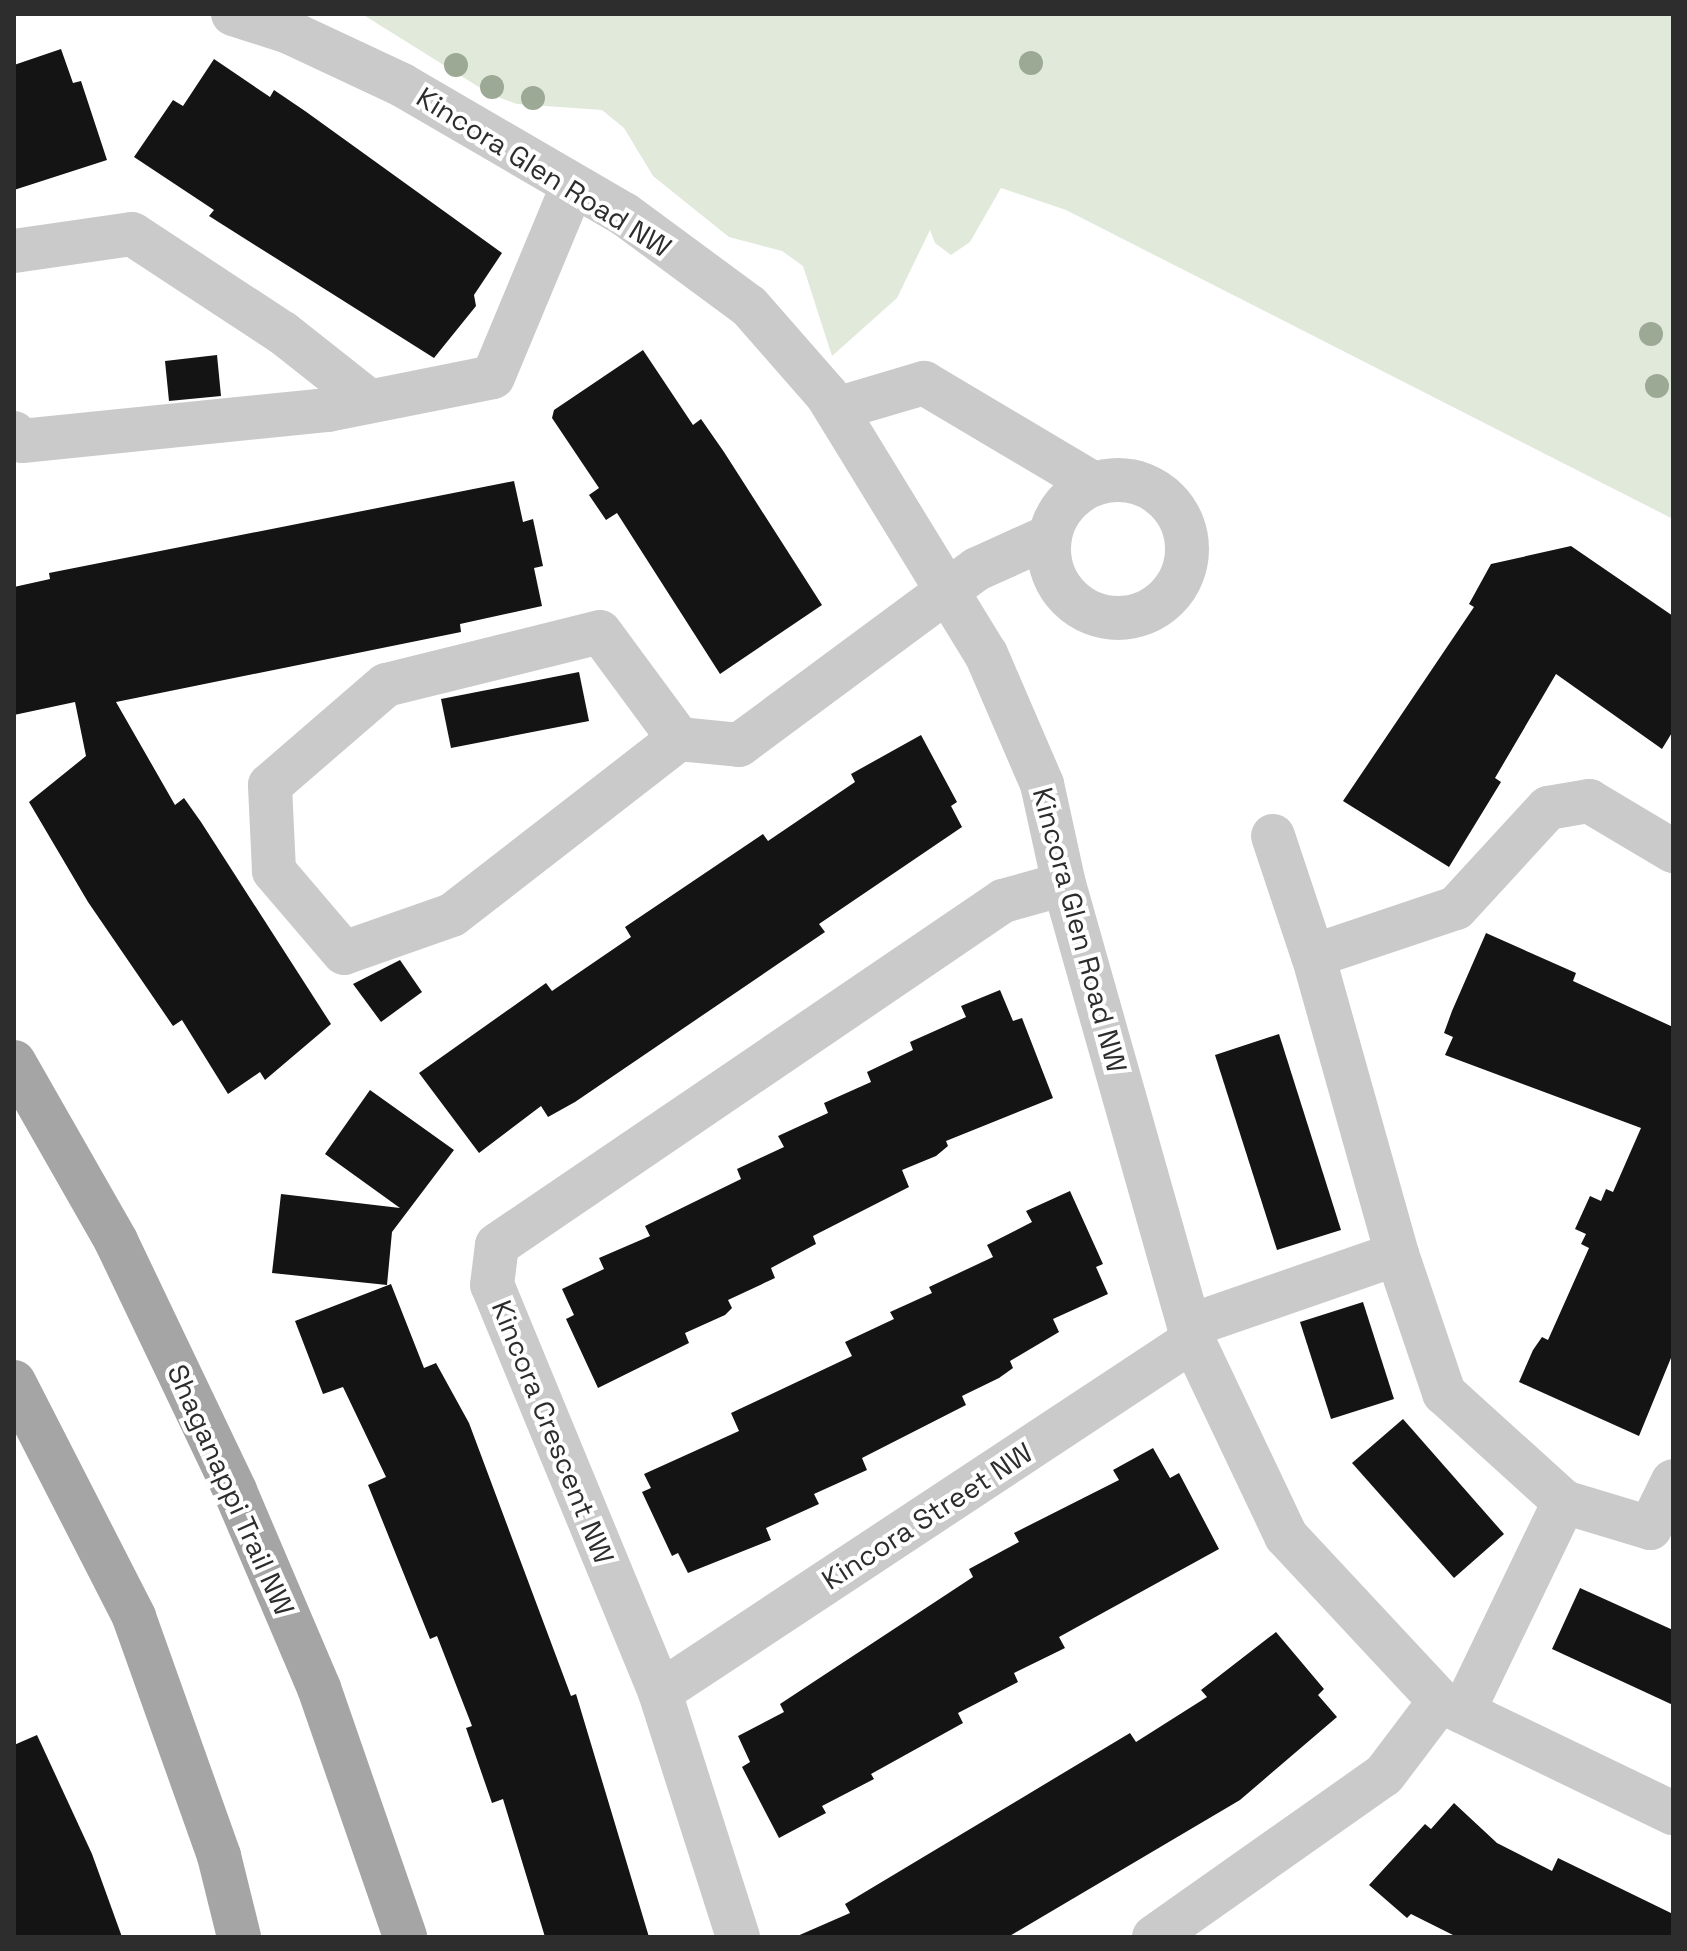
<!DOCTYPE html>
<html>
<head>
<meta charset="utf-8">
<style>
	body { margin:0 }
	#map { position:relative; width:1687px; height:1951px; overflow:hidden; background:#fff; font-family:"Space Grotesk",sans-serif }
	div>[style] { position:absolute }
	[style*='--x'] { left:calc(var(--x)*1px); top:calc(var(--y)*1px); width:calc(var(--w)*1px); rotate:calc(var(--a)*1deg) }
	.green>* { inset:0; background:#e1e9db }
	.building>* { inset:0; background:#141414 }
	.minor>* { height:44px; margin:-22px; padding:0 22px; transform-origin:22px; border-radius:22px; background:#cacaca }
	.minor>.ring { margin:-22px; padding:0; box-sizing:content-box; background:none; border:44px solid #cacaca; border-radius:50% }
	.major>* { height:44px; margin:-22px; padding:0 22px; transform-origin:22px; border-radius:22px; background:#a5a5a5 }
	.trees>* { width:24px; height:24px; margin:-12px; border-radius:50%; background:#9ca995 }
	span { translate:-50% -50%; white-space:nowrap; text-align:center; line-height:1.15; -webkit-text-stroke:8px #fff; paint-order:stroke }
	.street-label { font-size:28px; color:#2d2d2d }
	.frame { position:absolute; inset:0; border:16px solid #2d2d2d; pointer-events:none }
</style>
</head>
<body>
<div id="map">
	<div class="green">
		<i style="clip-path:polygon(362px 14px,1673px 14px,1673px 519px,1066px 210px,1001px 188px,970px 242px,951px 255px,935px 243px,930px 230px,897px 298px,832px 356px,803px 266px,782px 251px,729px 237px,653px 176px,624px 128px,602px 110px,517px 104px,490px 94px)"></i>
	</div>
	<div class="building">
		<i style="clip-path:polygon(61px 49px,73px 83px,81px 81px,107px 160px,14px 190px,14px 65px)"></i>
		<i style="clip-path:polygon(214px 59px,270px 97px,274px 90px,305px 111px,502px 253px,474px 295px,476px 306px,434px 358px,209px 216px,214px 210px,134px 157px,173px 100px,183px 106px)"></i>
		<i style="clip-path:polygon(643px 350px,693px 425px,701px 419px,724px 452px,822px 605px,720px 674px,617px 513px,606px 520px,589px 495px,599px 488px,552px 418px,554px 410px)"></i>
		<i style="clip-path:polygon(217px 355px,221px 396px,169px 401px,165px 361px)"></i>
		<i style="clip-path:polygon(514px 481px,523px 522px,533px 519px,543px 566px,534px 568px,542px 606px,460px 624px,461px 632px,116px 702px,175px 805px,184px 798px,201px 822px,331px 1024px,265px 1080px,260px 1072px,228px 1094px,182px 1020px,173px 1026px,88px 902px,29px 802px,86px 756px,75px 702px,14px 715px,14px 587px,50px 579px,49px 573px)"></i>
		<i style="clip-path:polygon(1571px 546px,1673px 616px,1673px 731px,1662px 749px,1556px 674px,1495px 778px,1501px 782px,1449px 867px,1343px 801px,1474px 607px,1469px 604px,1491px 564px)"></i>
		<i style="clip-path:polygon(579px 672px,589px 721px,451px 748px,441px 699px)"></i>
		<i style="clip-path:polygon(921px 735px,957px 802px,951px 806px,962px 827px,819px 924px,825px 932px,575px 1102px,548px 1117px,541px 1106px,479px 1153px,419px 1073px,546px 983px,552px 991px,631px 937px,625px 927px,763px 834px,768px 841px,855px 782px,851px 774px)"></i>
		<i style="clip-path:polygon(1486px 933px,1576px 973px,1573px 981px,1673px 1027px,1673px 1353px,1639px 1436px,1519px 1382px,1533px 1350px,1542px 1337px,1548px 1340px,1589px 1248px,1581px 1244px,1586px 1234px,1575px 1229px,1590px 1196px,1601px 1201px,1606px 1189px,1613px 1192px,1641px 1128px,1445px 1055px,1453px 1037px,1444px 1033px,1452px 1011px)"></i>
		<i style="clip-path:polygon(400px 960px,422px 992px,381px 1022px,353px 984px)"></i>
		<i style="clip-path:polygon(1000px 990px,1013px 1021px,1022px 1018px,1053px 1098px,946px 1141px,948px 1146px,936px 1156px,902px 1170px,909px 1187px,813px 1236px,816px 1244px,771px 1268px,775px 1278px,728px 1300px,732px 1308px,725px 1315px,685px 1333px,689px 1343px,598px 1388px,566px 1319px,574px 1315px,562px 1289px,604px 1269px,599px 1258px,650px 1236px,645px 1226px,741px 1179px,737px 1169px,784px 1147px,778px 1136px,828px 1113px,824px 1103px,871px 1082px,867px 1072px,913px 1050px,910px 1042px,966px 1017px,961px 1006px)"></i>
		<i style="clip-path:polygon(1279px 1034px,1341px 1230px,1277px 1250px,1215px 1055px)"></i>
		<i style="clip-path:polygon(370px 1090px,454px 1150px,392px 1232px,387px 1285px,272px 1273px,281px 1194px,400px 1208px,325px 1154px)"></i>
		<i style="clip-path:polygon(1070px 1191px,1103px 1264px,1096px 1267px,1108px 1294px,1053px 1319px,1059px 1332px,1010px 1361px,1013px 1368px,999px 1378px,962px 1396px,966px 1405px,862px 1458px,867px 1470px,814px 1494px,819px 1504px,766px 1528px,771px 1540px,688px 1573px,678px 1553px,672px 1556px,642px 1492px,651px 1488px,644px 1474px,739px 1431px,731px 1413px,852px 1356px,845px 1342px,894px 1319px,890px 1312px,932px 1293px,929px 1287px,993px 1257px,987px 1245px,1032px 1222px,1026px 1211px)"></i>
		<i style="clip-path:polygon(391px 1284px,424px 1368px,436px 1363px,469px 1423px,571px 1696px,576px 1694px,649px 1937px,545px 1937px,503px 1799px,492px 1803px,466px 1728px,472px 1726px,437px 1636px,430px 1639px,368px 1485px,386px 1477px,343px 1387px,323px 1394px,295px 1321px)"></i>
		<i style="clip-path:polygon(1363px 1302px,1394px 1399px,1331px 1419px,1300px 1322px)"></i>
		<i style="clip-path:polygon(1403px 1419px,1504px 1534px,1454px 1578px,1352px 1463px)"></i>
		<i style="clip-path:polygon(1153px 1448px,1170px 1478px,1179px 1473px,1219px 1549px,1059px 1637px,1065px 1648px,1014px 1673px,1018px 1682px,958px 1713px,963px 1723px,871px 1774px,874px 1779px,822px 1806px,826px 1813px,779px 1838px,742px 1767px,750px 1762px,738px 1736px,784px 1712px,780px 1704px,973px 1577px,969px 1569px,1019px 1542px,1014px 1533px,1119px 1480px,1113px 1470px)"></i>
		<i style="clip-path:polygon(1580px 1588px,1673px 1630px,1673px 1705px,1552px 1649px)"></i>
		<i style="clip-path:polygon(1276px 1632px,1324px 1689px,1318px 1695px,1337px 1717px,1240px 1800px,1008px 1937px,795px 1937px,850px 1913px,845px 1904px,1130px 1733px,1136px 1742px,1207px 1697px,1201px 1690px)"></i>
		<i style="clip-path:polygon(37px 1735px,92px 1854px,122px 1937px,14px 1937px,14px 1745px)"></i>
		<i style="clip-path:polygon(1454px 1803px,1497px 1843px,1552px 1871px,1558px 1858px,1673px 1914px,1673px 1937px,1457px 1937px,1411px 1914px,1407px 1918px,1369px 1885px,1425px 1824px,1431px 1829px)"></i>
	</div>
	<div class="minor">
		<i style="--x:233;--y:14;--w:59;--a:17.8"></i>
		<i style="--x:289;--y:32;--w:125;--a:25.1"></i>
		<i style="--x:402;--y:85;--w:257;--a:30.2"></i>
		<i style="--x:624;--y:214;--w:155;--a:36.4"></i>
		<i style="--x:749;--y:306;--w:118;--a:48.8"></i>
		<i style="--x:827;--y:395;--w:304;--a:58.5"></i>
		<i style="--x:986;--y:654;--w:142;--a:66.7"></i>
		<i style="--x:1042;--y:784;--w:102;--a:77.6"></i>
		<i style="--x:1064;--y:884;--w:474;--a:74.2"></i>
		<i style="--x:1193;--y:1340;--w:217;--a:64.6"></i>
		<i style="--x:1286;--y:1536;--w:226;--a:47"></i>
		<i style="--x:1440;--y:1701;--w:259;--a:25.7"></i>
		<i style="--x:14;--y:251;--w:119;--a:-8.2"></i>
		<i style="--x:132;--y:234;--w:181;--a:33.3"></i>
		<i style="--x:283;--y:333;--w:110;--a:38.3"></i>
		<i style="--x:836;--y:409;--w:92;--a:-16.5"></i>
		<i style="--x:924;--y:383;--w:198;--a:30.7"></i>
		<i style="--x:14;--y:433;--w:11;--a:45"></i>
		<i style="--x:22;--y:441;--w:308;--a:-5.8"></i>
		<i style="--x:328;--y:410;--w:168;--a:-11.3"></i>
		<i style="--x:493;--y:377;--w:208;--a:-67.4"></i>
		<i class="ring" style="left:1049px;top:480px;width:94px;height:94px"></i>
		<i style="--x:679;--y:739;--w:287;--a:142.2"></i>
		<i style="--x:452;--y:915;--w:114;--a:160.6"></i>
		<i style="--x:344;--y:953;--w:108;--a:-130.5"></i>
		<i style="--x:274;--y:871;--w:86;--a:-92.7"></i>
		<i style="--x:270;--y:785;--w:153;--a:-40.8"></i>
		<i style="--x:386;--y:685;--w:220;--a:-13.9"></i>
		<i style="--x:600;--y:632;--w:133;--a:53.6"></i>
		<i style="--x:679;--y:739;--w:60;--a:5.7"></i>
		<i style="--x:739;--y:745;--w:296;--a:-36.5"></i>
		<i style="--x:977;--y:569;--w:80;--a:-24.3"></i>
		<i style="--x:1273;--y:836;--w:126;--a:71.6"></i>
		<i style="--x:1397;--y:1254;--w:147;--a:71.3"></i>
		<i style="--x:1444;--y:1393;--w:162;--a:42.2"></i>
		<i style="--x:1189;--y:1326;--w:220;--a:-19.1"></i>
		<i style="--x:1397;--y:1254;--w:310;--a:-105.7"></i>
		<i style="--x:1313;--y:956;--w:151;--a:-18.6"></i>
		<i style="--x:1456;--y:908;--w:136;--a:-47.4"></i>
		<i style="--x:1548;--y:808;--w:42;--a:-9.7"></i>
		<i style="--x:1589;--y:801;--w:98;--a:30.8"></i>
		<i style="--x:660;--y:1692;--w:639;--a:-33.44"></i>
		<i style="--x:1463;--y:1712;--w:233;--a:-64.3"></i>
		<i style="--x:1564;--y:1502;--w:90;--a:16.8"></i>
		<i style="--x:1650;--y:1528;--w:52;--a:-63.9"></i>
		<i style="--x:738;--y:1937;--w:257;--a:-107.7"></i>
		<i style="--x:660;--y:1692;--w:440;--a:-112.4"></i>
		<i style="--x:492;--y:1285;--w:40;--a:-82.9"></i>
		<i style="--x:497;--y:1245;--w:612;--a:-34.21"></i>
		<i style="--x:1003;--y:901;--w:63;--a:-15.6"></i>
		<i style="--x:1154;--y:1937;--w:281;--a:-35.2"></i>
		<i style="--x:1384;--y:1775;--w:93;--a:-52.9"></i>
	</div>
	<div class="major">
		<i style="--x:14;--y:1062;--w:206;--a:60.3"></i>
		<i style="--x:116;--y:1241;--w:277;--a:64.5"></i>
		<i style="--x:235;--y:1491;--w:214;--a:66.9"></i>
		<i style="--x:319;--y:1688;--w:263;--a:70.9"></i>
		<i style="--x:14;--y:1382;--w:264;--a:62.9"></i>
		<i style="--x:134;--y:1617;--w:254;--a:70.4"></i>
		<i style="--x:219;--y:1856;--w:83;--a:76.1"></i>
	</div>
	<div class="trees">
		<i style="left:1031px;top:63px"></i>
		<i style="left:456px;top:65px"></i>
		<i style="left:492px;top:87px"></i>
		<i style="left:533px;top:98px"></i>
		<i style="left:1651px;top:334px"></i>
		<i style="left:1657px;top:386px"></i>
	</div>
	<div class="street-label">
		<span style="left:544px;top:172px;rotate:32deg">Kincora Glen Road NW</span>
		<span style="left:1080px;top:930px;rotate:75deg">Kincora Glen Road NW</span>
		<span style="left:553px;top:1432px;rotate:68deg">Kincora Crescent NW</span>
		<span style="left:231px;top:1490px;rotate:66deg">Shaganappi Trail NW</span>
		<span style="left:927px;top:1516px;rotate:-33deg">Kincora Street NW</span>
	</div>
	<div class="frame"></div>
</div>
</body>
</html>
